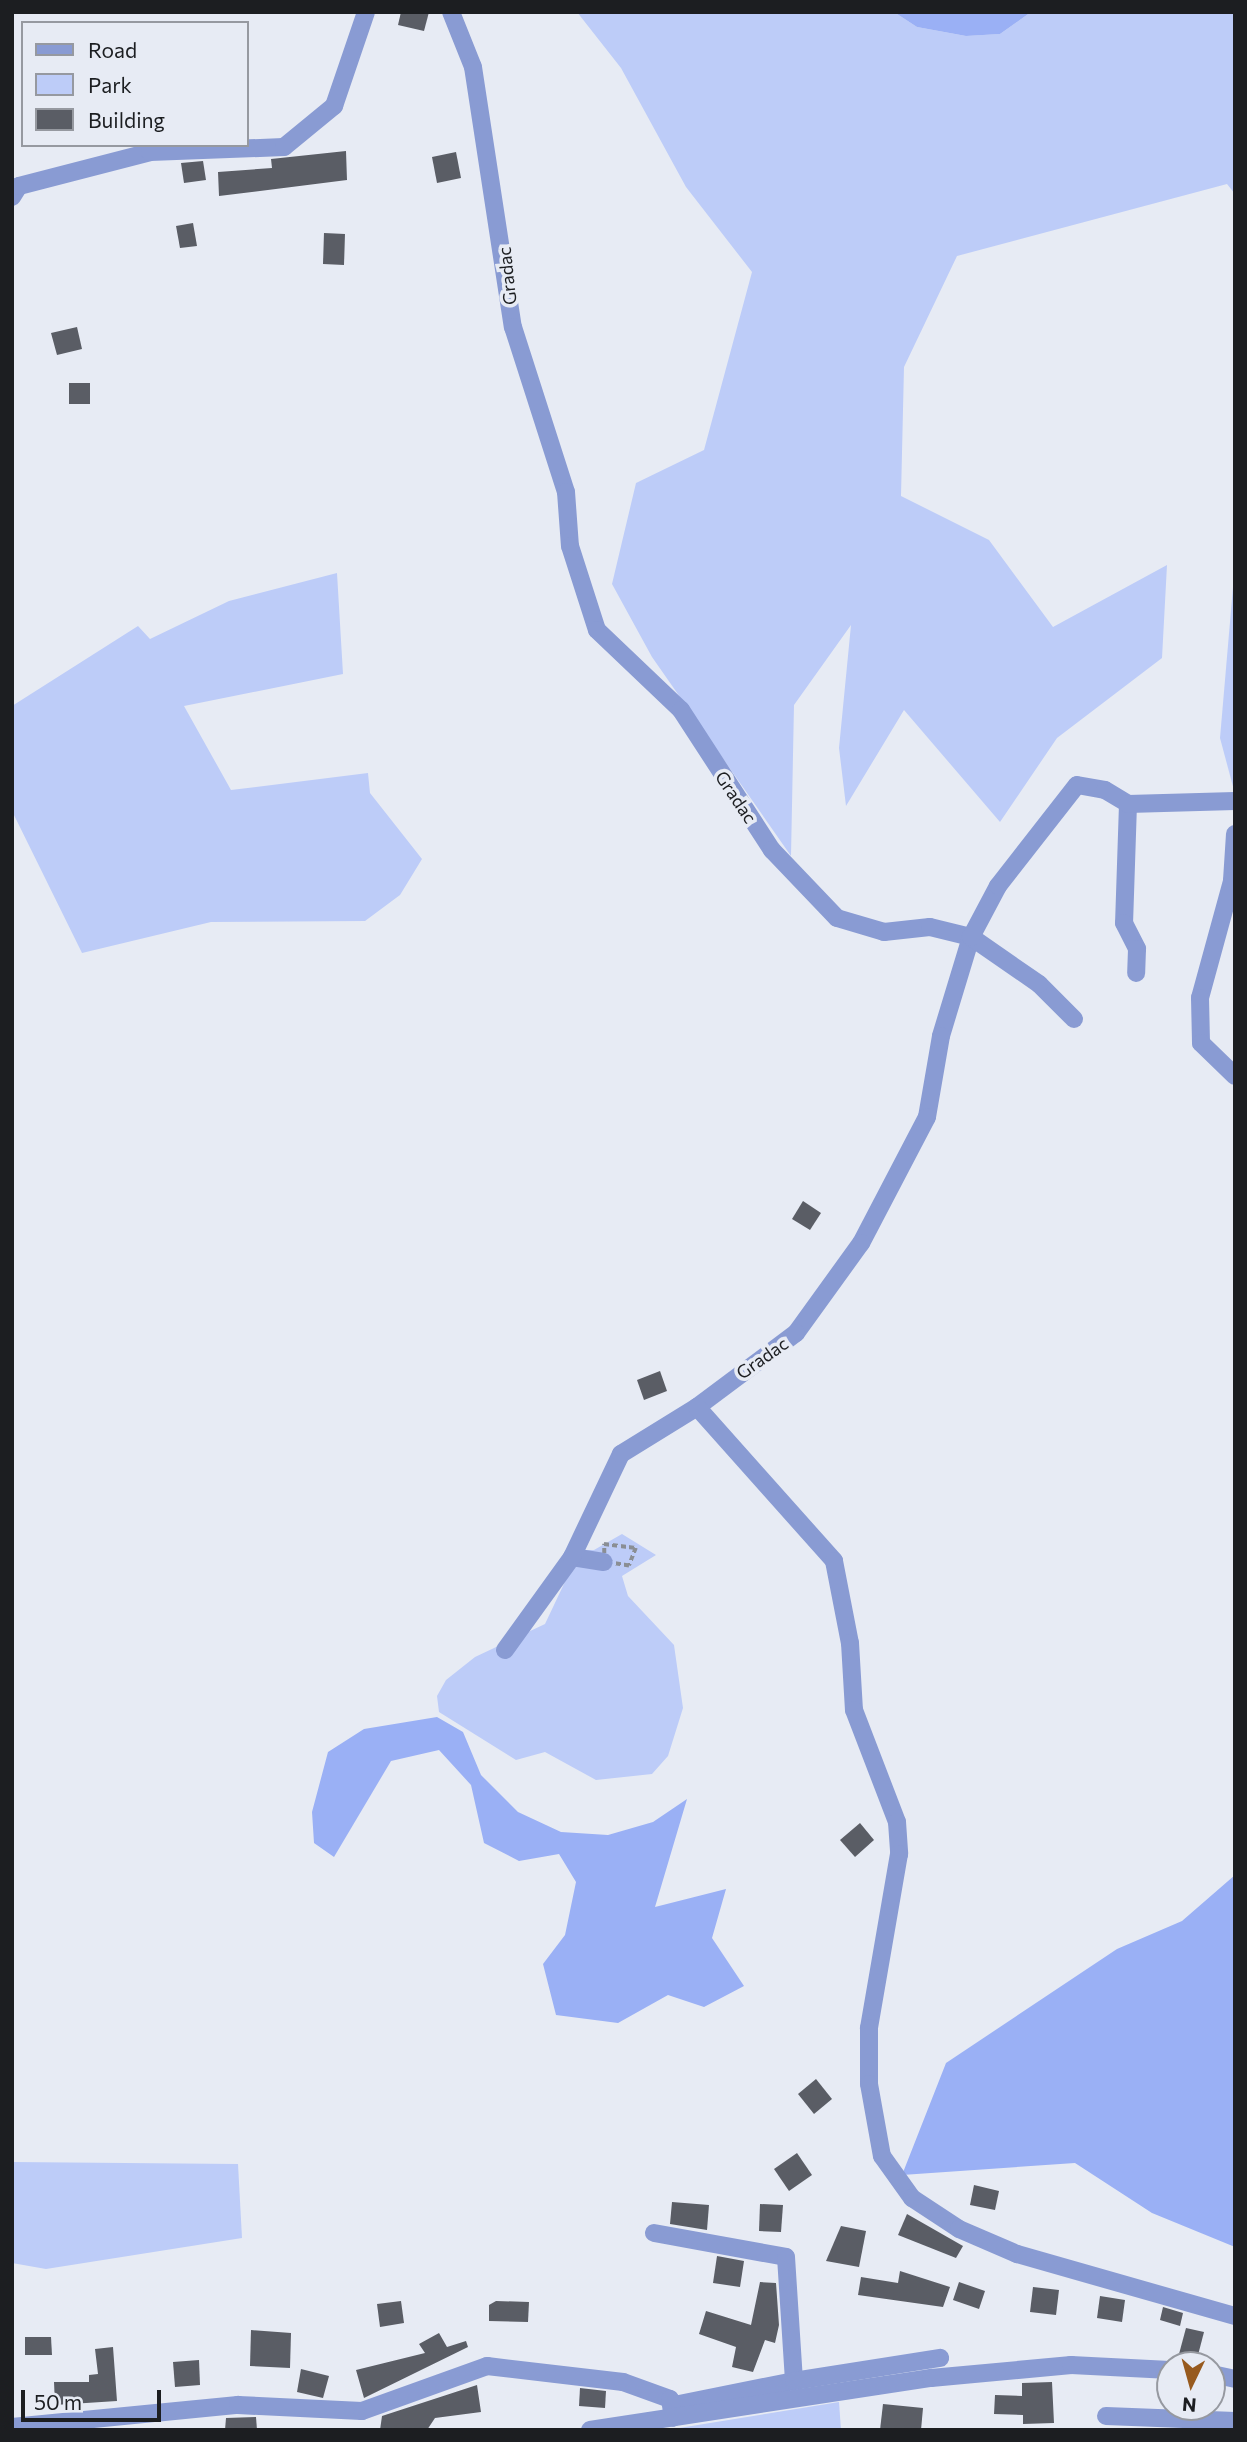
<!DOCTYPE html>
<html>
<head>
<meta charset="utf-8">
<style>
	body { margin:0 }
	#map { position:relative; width:1247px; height:2442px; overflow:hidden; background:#e7ebf4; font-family:Commissioner,sans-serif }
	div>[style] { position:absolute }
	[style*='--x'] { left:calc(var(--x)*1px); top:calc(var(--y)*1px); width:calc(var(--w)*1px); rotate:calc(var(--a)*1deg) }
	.green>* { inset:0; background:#bdccf8 }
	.forest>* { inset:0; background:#9ab0f5 }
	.building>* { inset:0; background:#5a5d65 }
	.path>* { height:3.5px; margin-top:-1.75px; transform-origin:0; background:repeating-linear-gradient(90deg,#8a8e94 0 5px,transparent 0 8.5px) }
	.minor>* { height:18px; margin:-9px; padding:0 9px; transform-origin:9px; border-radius:9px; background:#899bd3 }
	span { translate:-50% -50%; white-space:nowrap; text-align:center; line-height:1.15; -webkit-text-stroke:7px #e7ebf4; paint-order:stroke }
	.street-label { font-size:18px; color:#1c1e21 }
	.frame { position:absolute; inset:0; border:14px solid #1c1e21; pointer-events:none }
	.legend { position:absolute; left:21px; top:21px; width:228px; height:126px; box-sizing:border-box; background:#e7ebf4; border:2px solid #9699a0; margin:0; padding:9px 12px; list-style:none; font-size:21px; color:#1c1e21 }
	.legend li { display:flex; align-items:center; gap:14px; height:35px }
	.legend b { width:35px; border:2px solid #9699a0 }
	.north { position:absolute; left:1156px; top:2351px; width:70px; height:70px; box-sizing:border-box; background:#e7ebf4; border:2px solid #9699a0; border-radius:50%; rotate:185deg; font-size:19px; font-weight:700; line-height:28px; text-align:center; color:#1c1e21 }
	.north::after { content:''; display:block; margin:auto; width:24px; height:32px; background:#975a1e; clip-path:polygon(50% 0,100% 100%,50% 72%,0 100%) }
	.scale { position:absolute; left:21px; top:2390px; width:140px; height:32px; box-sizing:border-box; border:4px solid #1c1e21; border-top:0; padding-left:9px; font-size:21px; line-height:24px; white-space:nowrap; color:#1c1e21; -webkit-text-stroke:5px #e7ebf4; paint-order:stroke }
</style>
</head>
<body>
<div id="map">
	<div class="green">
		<i style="clip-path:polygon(577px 12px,894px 12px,917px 27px,966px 36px,1000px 34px,1031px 12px,1235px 12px,1235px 194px,1227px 184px,957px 256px,904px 367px,901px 496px,989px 540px,1053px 627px,1167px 565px,1162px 658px,1057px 738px,1000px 822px,904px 710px,846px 806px,839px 748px,851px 625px,794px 705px,791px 856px,652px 657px,612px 584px,636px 483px,704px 450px,752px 272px,686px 187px,621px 68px)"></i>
		<i style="clip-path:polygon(1235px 564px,1235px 794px,1220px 738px)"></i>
		<i style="clip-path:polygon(337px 573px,343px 674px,184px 706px,231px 790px,368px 773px,370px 793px,422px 859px,400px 895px,365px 921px,211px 922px,82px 953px,12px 811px,12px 706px,138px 626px,150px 639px,229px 601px)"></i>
		<i style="clip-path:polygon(622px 1534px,656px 1555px,622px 1576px,628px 1596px,674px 1645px,683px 1708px,668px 1756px,652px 1774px,596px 1780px,545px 1752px,516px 1760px,439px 1712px,437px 1696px,446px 1680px,475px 1657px,545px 1624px,580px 1550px,594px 1550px)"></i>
		<i style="clip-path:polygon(12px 2162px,238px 2164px,242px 2238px,46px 2269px,12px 2263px)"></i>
		<i style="clip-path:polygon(839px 2402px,841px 2430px,667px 2430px)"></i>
	</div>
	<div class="forest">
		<i style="clip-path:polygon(894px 12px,1031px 12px,1000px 34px,966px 36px,917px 27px)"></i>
		<i style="clip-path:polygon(437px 1717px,463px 1732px,481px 1775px,518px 1812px,561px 1832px,608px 1835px,653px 1822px,687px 1799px,655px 1907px,726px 1889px,712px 1938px,744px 1986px,704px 2007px,668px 1995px,618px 2023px,556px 2015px,543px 1964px,565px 1935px,576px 1882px,559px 1854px,519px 1861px,484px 1843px,471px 1785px,439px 1750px,391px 1761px,334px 1857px,314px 1843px,312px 1812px,328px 1752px,364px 1729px)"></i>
		<i style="clip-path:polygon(1235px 1875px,1235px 2247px,1152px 2213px,1075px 2163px,902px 2175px,946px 2063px,1117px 1949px,1182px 1921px)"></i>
	</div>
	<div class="building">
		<i style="clip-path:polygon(401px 12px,429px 12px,424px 31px,398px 25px)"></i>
		<i style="clip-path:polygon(346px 151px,347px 180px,219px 196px,218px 172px,272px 168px,271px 159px)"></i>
		<i style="clip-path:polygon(456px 152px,461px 178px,437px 183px,432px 157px)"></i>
		<i style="clip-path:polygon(203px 161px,206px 180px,184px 183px,181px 163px)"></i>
		<i style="clip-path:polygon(193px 223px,197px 246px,180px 248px,176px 226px)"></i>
		<i style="clip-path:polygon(324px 233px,345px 234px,344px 265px,323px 264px)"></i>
		<i style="clip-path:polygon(77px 327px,82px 349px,57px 355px,51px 333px)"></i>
		<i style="clip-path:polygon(69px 383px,90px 383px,90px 404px,69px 404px)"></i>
		<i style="clip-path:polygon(803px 1201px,821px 1213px,810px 1230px,792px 1219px)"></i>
		<i style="clip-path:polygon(660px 1371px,667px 1391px,644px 1400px,637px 1380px)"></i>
		<i style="clip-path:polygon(860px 1823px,874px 1840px,855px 1857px,840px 1840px)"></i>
		<i style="clip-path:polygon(816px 2079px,832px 2099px,814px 2114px,798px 2094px)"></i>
		<i style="clip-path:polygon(797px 2153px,812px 2175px,789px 2191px,774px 2169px)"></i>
		<i style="clip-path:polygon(974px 2185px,999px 2191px,995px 2210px,970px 2205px)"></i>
		<i style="clip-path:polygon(672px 2202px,709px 2205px,707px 2230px,670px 2224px)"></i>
		<i style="clip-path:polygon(760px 2204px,783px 2205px,781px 2232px,759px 2231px)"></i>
		<i style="clip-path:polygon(907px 2214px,963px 2246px,956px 2258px,898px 2235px)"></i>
		<i style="clip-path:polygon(841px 2226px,866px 2231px,859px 2267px,826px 2261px)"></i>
		<i style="clip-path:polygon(717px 2256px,744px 2261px,740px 2287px,713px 2283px)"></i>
		<i style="clip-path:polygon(900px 2271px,950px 2287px,943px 2307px,858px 2295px,861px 2277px,898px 2283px)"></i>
		<i style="clip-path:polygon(760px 2282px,776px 2283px,779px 2325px,775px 2343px,765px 2340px,753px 2372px,732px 2367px,736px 2347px,699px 2334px,706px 2311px,751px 2325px)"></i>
		<i style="clip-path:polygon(959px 2282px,985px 2291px,979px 2309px,953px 2300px)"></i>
		<i style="clip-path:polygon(1033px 2287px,1059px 2290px,1056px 2315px,1030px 2312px)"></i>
		<i style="clip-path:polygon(1100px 2296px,1125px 2300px,1122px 2322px,1097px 2318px)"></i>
		<i style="clip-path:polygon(401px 2301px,404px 2323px,380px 2327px,377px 2304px)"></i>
		<i style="clip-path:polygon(496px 2301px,529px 2302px,528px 2322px,489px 2321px,489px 2305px)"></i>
		<i style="clip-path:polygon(1163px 2307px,1183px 2313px,1180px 2326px,1160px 2320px)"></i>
		<i style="clip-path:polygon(1186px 2328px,1204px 2332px,1197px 2359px,1179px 2354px)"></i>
		<i style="clip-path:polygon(251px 2330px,291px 2333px,290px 2368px,250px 2366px)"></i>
		<i style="clip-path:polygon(439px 2333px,447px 2347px,466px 2341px,468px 2347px,364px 2398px,356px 2370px,425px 2353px,419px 2344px)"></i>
		<i style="clip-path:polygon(25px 2337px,51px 2337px,52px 2355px,25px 2355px)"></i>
		<i style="clip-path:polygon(113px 2347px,117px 2401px,55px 2405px,54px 2382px,89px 2382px,89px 2375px,98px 2374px,95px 2349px)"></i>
		<i style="clip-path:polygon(199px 2360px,200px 2385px,175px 2387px,173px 2362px)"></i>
		<i style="clip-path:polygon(301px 2369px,329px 2376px,323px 2398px,297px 2392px)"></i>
		<i style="clip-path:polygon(1052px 2382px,1054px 2423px,1023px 2424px,1023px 2415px,994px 2414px,995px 2395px,1022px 2396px,1022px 2383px)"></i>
		<i style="clip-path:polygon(477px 2385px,481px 2412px,435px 2418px,427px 2430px,380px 2430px,382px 2416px)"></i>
		<i style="clip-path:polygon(580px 2388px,606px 2391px,605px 2408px,579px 2406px)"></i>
		<i style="clip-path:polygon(883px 2404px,923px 2408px,921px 2430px,880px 2430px)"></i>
		<i style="clip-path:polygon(256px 2417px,257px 2430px,225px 2430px,226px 2418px)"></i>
	</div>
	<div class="path">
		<i style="--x:604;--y:1544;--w:32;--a:7"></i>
		<i style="--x:636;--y:1548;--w:19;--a:111"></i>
		<i style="--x:629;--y:1566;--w:25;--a:-171"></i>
		<i style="--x:604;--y:1562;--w:18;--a:-90"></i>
	</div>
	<div class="minor">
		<i style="--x:451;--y:12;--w:59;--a:68.2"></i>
		<i style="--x:473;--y:67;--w:263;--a:81.3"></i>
		<i style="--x:513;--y:327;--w:173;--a:72.2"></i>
		<i style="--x:566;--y:492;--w:54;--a:85.8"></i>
		<i style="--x:570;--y:546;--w:88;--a:72.2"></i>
		<i style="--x:597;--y:630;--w:116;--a:43.6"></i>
		<i style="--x:681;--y:710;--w:167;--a:57"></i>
		<i style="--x:772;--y:850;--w:94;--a:46.3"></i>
		<i style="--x:837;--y:918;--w:49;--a:16.6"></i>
		<i style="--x:884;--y:932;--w:46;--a:-6.2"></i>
		<i style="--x:930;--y:927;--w:42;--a:13.7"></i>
		<i style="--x:971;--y:937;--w:103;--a:106.9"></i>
		<i style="--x:941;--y:1036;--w:82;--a:99.8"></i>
		<i style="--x:927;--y:1117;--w:142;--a:117.6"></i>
		<i style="--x:861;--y:1243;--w:111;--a:125.8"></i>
		<i style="--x:796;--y:1333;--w:124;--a:143.2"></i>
		<i style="--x:12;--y:197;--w:13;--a:-58"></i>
		<i style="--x:19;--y:186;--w:135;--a:-14.5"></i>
		<i style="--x:150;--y:152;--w:134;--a:-2.1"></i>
		<i style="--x:284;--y:147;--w:65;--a:-39.4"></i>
		<i style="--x:334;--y:106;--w:99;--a:-71.2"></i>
		<i style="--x:1128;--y:804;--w:119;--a:91.9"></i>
		<i style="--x:1124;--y:923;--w:29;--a:63"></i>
		<i style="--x:1137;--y:949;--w:24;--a:92"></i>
		<i style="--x:1235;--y:834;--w:47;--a:93.7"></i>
		<i style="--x:1232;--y:881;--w:121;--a:105.3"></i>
		<i style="--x:1200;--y:998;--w:45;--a:88.7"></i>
		<i style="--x:1201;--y:1043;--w:47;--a:44.1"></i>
		<i style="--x:1074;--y:1019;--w:49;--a:-135"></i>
		<i style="--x:1039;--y:984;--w:83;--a:-145.3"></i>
		<i style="--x:971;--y:937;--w:58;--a:-62.1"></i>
		<i style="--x:998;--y:886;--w:128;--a:-52"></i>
		<i style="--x:1077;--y:785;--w:28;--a:10"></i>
		<i style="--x:1105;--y:790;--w:27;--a:31"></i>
		<i style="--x:1128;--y:804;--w:107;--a:-1.6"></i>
		<i style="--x:572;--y:1557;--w:32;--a:9"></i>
		<i style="--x:505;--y:1650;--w:115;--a:-54.2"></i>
		<i style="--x:572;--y:1557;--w:114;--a:-64.6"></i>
		<i style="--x:621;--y:1454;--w:89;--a:-31.7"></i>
		<i style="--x:697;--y:1407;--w:206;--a:48.3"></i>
		<i style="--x:834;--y:1561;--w:84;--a:79"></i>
		<i style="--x:850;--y:1643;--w:67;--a:86.6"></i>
		<i style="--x:854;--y:1710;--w:120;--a:69"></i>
		<i style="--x:897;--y:1822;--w:32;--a:86"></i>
		<i style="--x:899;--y:1854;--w:177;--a:99.8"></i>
		<i style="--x:869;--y:2028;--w:56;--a:90"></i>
		<i style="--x:869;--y:2084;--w:73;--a:79.8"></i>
		<i style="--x:882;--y:2156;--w:52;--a:54.5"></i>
		<i style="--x:912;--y:2198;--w:56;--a:33.4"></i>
		<i style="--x:959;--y:2229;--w:63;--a:23.3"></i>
		<i style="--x:1017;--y:2254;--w:227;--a:15.9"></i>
		<i style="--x:654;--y:2233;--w:134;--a:10.3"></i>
		<i style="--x:786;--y:2257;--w:124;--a:86.3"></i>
		<i style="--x:794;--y:2381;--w:121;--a:168.6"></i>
		<i style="--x:1212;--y:2374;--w:24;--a:12"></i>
		<i style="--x:794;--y:2381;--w:148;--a:-9"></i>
		<i style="--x:1106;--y:2416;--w:129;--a:2.2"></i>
		<i style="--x:12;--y:2427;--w:227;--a:-5.6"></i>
		<i style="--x:238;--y:2405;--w:124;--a:2.8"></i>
		<i style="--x:362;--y:2411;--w:133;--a:-19.8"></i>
		<i style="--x:487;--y:2366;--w:137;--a:6.7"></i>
		<i style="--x:623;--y:2382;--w:50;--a:19.9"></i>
		<i style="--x:670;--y:2399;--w:19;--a:81"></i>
		<i style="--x:590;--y:2430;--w:345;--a:-8.7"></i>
		<i style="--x:931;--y:2378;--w:141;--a:-5.3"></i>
		<i style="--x:1071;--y:2365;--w:99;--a:2.9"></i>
	</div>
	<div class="street-label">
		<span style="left:507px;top:276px;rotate:-96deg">Gradac</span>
		<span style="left:736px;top:797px;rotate:56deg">Gradac</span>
		<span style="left:762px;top:1358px;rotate:-35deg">Gradac</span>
	</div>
	<div class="frame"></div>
	<ul class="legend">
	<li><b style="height:9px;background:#899bd3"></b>Road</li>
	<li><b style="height:19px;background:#bdccf8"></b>Park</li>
	<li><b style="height:19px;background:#5a5d65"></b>Building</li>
	</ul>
	<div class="north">N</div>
	<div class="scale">50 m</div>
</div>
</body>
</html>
